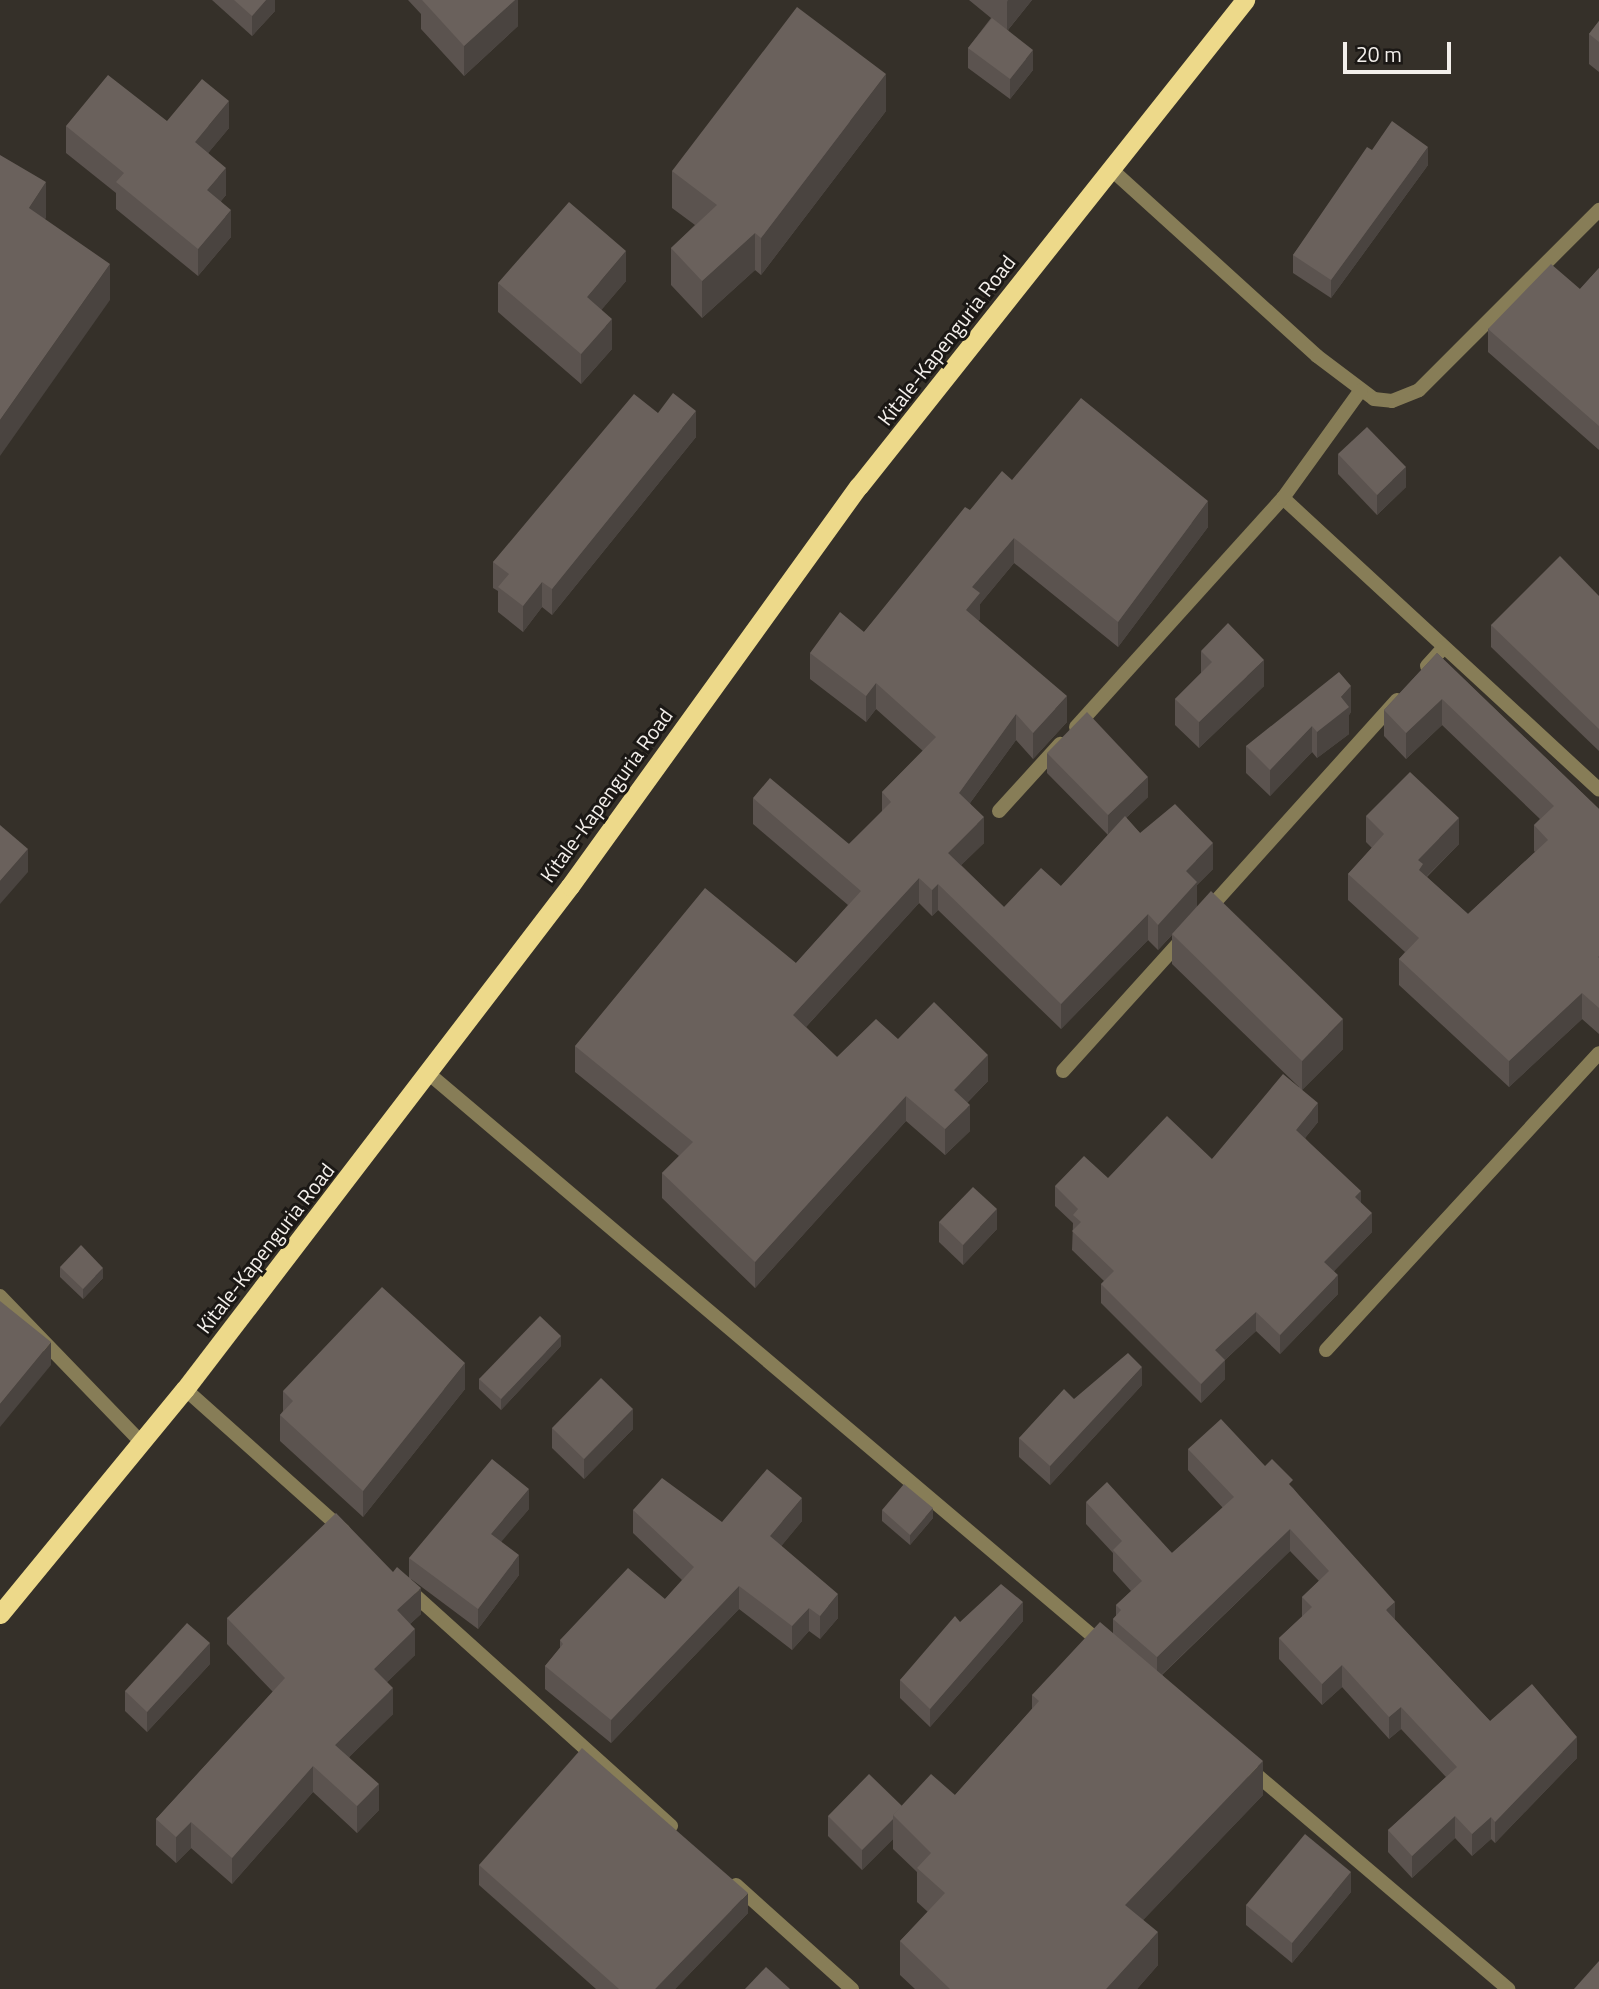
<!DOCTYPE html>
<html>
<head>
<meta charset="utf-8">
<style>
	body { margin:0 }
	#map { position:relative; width:1599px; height:1989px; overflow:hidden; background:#353029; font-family:"Titillium Web",sans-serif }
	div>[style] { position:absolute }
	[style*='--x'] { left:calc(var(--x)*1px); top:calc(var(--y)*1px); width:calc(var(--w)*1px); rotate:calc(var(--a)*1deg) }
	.minor>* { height:14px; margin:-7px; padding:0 7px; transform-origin:7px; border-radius:7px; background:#877d57 }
	.trunk>* { height:19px; margin:-9.5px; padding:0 9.5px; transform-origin:9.5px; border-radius:9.5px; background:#edd98a }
	.wall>* { inset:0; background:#5b534f }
	.shaded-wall>* { inset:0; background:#4a4440 }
	.building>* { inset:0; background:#6a615c }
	span { translate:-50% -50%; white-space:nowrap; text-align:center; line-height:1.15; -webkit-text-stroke:6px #1b1815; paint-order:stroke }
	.street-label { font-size:21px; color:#f3efeb }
	.scale { position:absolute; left:1343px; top:42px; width:108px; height:32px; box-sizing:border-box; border:4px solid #f3efeb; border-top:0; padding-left:9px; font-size:21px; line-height:24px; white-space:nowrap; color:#f3efeb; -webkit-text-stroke:5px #1b1815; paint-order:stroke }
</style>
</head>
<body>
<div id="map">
	<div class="minor">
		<i style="--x:1112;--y:170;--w:277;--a:42.2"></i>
		<i style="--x:1317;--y:356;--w:71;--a:37"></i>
		<i style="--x:1374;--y:399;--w:18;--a:6"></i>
		<i style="--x:1392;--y:401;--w:29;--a:-22"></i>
		<i style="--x:1419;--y:390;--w:255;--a:-45"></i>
		<i style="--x:1283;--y:498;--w:430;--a:42.7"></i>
		<i style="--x:1427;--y:666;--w:25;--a:-48"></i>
		<i style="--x:1076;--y:727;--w:309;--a:-47.9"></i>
		<i style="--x:1283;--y:498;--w:133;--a:-54.2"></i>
		<i style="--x:999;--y:811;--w:91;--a:-47.7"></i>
		<i style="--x:1207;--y:911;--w:284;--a:-48"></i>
		<i style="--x:1063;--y:1071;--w:181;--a:-47.9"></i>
		<i style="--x:428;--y:1073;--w:883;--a:40.27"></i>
		<i style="--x:0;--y:1296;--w:204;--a:46"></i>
		<i style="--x:1326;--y:1350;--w:403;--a:-47.4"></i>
		<i style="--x:185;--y:1389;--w:213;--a:41.8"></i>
		<i style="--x:408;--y:1589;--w:354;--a:42"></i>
		<i style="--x:1251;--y:1770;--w:338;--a:40.4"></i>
		<i style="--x:736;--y:1885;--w:156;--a:41.9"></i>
	</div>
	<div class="trunk">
		<i style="--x:0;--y:1614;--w:291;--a:-50.6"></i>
		<i style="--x:185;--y:1389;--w:633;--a:-52.57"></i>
		<i style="--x:570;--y:886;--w:493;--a:-54.2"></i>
		<i style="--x:859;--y:486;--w:621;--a:-51.54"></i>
	</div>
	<div class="wall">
		<i style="clip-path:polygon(212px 0,275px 0,275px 11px,252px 36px)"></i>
		<i style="clip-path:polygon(408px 0,518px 0,518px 26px,464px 76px,421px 29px,421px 14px)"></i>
		<i style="clip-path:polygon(969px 0,1032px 0,1008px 30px,1033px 70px,1010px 99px,968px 68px,968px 48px,991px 18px)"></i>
		<i style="clip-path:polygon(1599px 21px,1599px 72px,1589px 64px,1589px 34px)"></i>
		<i style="clip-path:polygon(886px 111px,761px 275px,755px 270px,702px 318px,671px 285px,671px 248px,695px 225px,672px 208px,672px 171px)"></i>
		<i style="clip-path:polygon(167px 121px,229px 128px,208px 153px,226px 195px,221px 201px,231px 237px,198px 276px,116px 209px,116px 193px,66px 153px,66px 126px)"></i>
		<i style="clip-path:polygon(1372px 150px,1428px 165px,1331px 298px,1293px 273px,1293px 255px)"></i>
		<i style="clip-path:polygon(1599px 268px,1599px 450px,1488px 352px,1488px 329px,1580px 289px)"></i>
		<i style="clip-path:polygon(626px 281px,601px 310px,612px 349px,581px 384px,498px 312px,498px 283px)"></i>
		<i style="clip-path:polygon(658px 413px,696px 437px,552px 615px,542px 607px,523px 632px,498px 612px,498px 591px,493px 588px,493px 562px)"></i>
		<i style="clip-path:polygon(1338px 454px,1406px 487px,1377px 515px,1338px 474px)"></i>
		<i style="clip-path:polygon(1012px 480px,1208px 527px,1118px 647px,1014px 563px,980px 604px,980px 619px,978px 621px,1067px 722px,1033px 759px,1016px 740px,970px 803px,984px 843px,961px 865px,1004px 907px,1061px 886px,1108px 835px,1047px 773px,1047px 753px,1148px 797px,1126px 818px,1140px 833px,1213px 869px,1197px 885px,1197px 907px,1343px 1049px,1302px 1090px,1318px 1122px,1305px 1138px,1361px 1203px,1372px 1232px,1334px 1271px,1338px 1294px,1280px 1354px,1256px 1331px,1225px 1360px,1225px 1379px,1201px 1403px,1101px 1303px,1101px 1284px,1104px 1281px,1072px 1250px,1073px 1223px,1055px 1206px,1055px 1186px,1108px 1178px,1212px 1159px,1299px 1087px,1172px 964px,1172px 935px,1158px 950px,1148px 940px,1061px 1029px,938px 910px,932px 916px,919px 903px,806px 1027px,837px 1057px,898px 1039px,988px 1081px,967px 1103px,970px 1131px,945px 1155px,906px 1121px,755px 1288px,662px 1198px,662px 1173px,679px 1156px,575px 1072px,575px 1046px,796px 963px,848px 905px,753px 824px,753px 798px,849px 844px,882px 812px,882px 792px,923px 751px,876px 709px,866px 722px,810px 679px,810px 653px,864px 632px,970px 510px)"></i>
		<i style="clip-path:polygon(1599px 596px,1599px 751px,1491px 647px,1491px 625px)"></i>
		<i style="clip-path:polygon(1201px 651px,1264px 686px,1199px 748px,1175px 725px,1175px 699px,1201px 673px)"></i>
		<i style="clip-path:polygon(1437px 653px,1599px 809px,1599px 1034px,1582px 1019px,1509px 1087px,1399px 985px,1399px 959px,1405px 952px,1348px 900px,1348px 874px,1372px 848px,1366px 842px,1366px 816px,1459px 844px,1427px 877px,1468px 914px,1535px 852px,1534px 851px,1534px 825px,1540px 819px,1442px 725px,1406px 759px,1384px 736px,1384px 710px)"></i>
		<i style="clip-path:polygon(1351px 712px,1349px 715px,1349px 734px,1317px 758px,1312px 752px,1270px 796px,1246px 773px,1246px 746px)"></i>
		<i style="clip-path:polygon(939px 1222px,997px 1229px,963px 1265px,939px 1242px)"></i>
		<i style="clip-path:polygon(60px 1267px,103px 1278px,83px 1299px,60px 1277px)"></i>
		<i style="clip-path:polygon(561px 1346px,501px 1410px,479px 1389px,479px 1379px)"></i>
		<i style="clip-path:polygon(1142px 1385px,1050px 1485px,1019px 1457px,1019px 1438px,1074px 1399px)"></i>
		<i style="clip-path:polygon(465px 1389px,363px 1517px,280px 1441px,280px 1415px,283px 1411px,283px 1391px)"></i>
		<i style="clip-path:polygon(552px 1428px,633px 1429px,584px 1479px,552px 1448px)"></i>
		<i style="clip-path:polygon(1188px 1449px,1265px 1466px,1293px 1488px,1395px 1620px,1490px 1721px,1577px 1758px,1495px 1843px,1491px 1839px,1472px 1856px,1455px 1838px,1412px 1878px,1388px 1852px,1388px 1830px,1446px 1777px,1401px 1729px,1389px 1739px,1342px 1687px,1322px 1705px,1279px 1659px,1279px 1638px,1302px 1617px,1302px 1597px,1319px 1581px,1290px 1551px,1162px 1675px,1263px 1795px,1143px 1920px,1158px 1965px,1137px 1989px,915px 1989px,900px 1975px,900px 1941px,928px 1912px,917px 1902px,917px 1872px,893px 1849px,893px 1839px,862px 1870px,828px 1836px,828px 1816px,902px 1806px,955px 1795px,1032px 1709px,1032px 1695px,1113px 1633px,1113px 1619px,1116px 1616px,1116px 1605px,1131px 1591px,1113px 1571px,1113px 1553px,1086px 1524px,1086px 1502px,1172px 1553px,1223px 1508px,1188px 1470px)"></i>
		<i style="clip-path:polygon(529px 1509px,501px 1541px,519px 1575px,478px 1629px,411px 1579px,421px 1614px,410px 1624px,415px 1655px,387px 1682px,393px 1714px,349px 1757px,379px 1810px,357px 1833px,313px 1792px,232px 1884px,191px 1848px,176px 1863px,156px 1845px,156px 1819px,273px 1692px,227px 1644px,227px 1618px,393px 1572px,409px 1578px,409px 1558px)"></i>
		<i style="clip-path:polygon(633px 1510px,722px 1522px,802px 1521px,781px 1546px,838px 1618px,820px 1639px,809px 1631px,792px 1650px,739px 1609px,611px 1743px,545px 1689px,545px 1666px,560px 1648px,560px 1640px,665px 1599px,682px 1580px,633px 1533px)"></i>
		<i style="clip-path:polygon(882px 1510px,933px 1518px,910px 1545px,882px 1521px)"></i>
		<i style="clip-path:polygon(1023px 1621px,930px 1727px,900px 1698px,900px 1680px,960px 1622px)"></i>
		<i style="clip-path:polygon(210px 1664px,147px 1732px,125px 1711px,125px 1691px)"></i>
		<i style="clip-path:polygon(479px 1865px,748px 1913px,675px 1989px,596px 1989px,479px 1885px)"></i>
		<i style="clip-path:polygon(1351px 1892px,1292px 1963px,1246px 1925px,1246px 1905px)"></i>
	</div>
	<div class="shaded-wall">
		<i style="clip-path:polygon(266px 0,275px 0,275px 11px,252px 36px,252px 16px)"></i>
		<i style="clip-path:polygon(515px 0,518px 0,518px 26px,464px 76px,464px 46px)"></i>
		<i style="clip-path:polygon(1008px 0,1032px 0,1007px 31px,1007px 2px)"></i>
		<i style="clip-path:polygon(1033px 50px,1033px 70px,1010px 99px,1010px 79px)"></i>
		<i style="clip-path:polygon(886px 74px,886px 111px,761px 275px,761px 238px)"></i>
		<i style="clip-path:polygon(229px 101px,229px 128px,195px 169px,195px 142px)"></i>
		<i style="clip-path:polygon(1428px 147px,1428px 165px,1331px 298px,1331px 280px)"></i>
		<i style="clip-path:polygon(226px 168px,226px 195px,207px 217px,207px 190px)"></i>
		<i style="clip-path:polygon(46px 182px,46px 218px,29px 243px,29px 208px)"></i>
		<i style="clip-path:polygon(231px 210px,231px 237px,198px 276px,198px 249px)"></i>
		<i style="clip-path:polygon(755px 233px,755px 270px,702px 318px,702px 281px)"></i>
		<i style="clip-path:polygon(626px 251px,626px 281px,587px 327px,587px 297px)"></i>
		<i style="clip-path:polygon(110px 264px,110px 300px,0 456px,0 420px)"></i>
		<i style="clip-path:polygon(612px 319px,612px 349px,581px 384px,581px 354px)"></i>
		<i style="clip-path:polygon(696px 411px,696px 437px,552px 615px,552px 589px)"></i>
		<i style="clip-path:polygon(1406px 467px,1406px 487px,1377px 515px,1377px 495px)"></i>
		<i style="clip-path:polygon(1208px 501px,1208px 527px,1118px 647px,1118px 622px)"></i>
		<i style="clip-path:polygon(1014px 538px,1014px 563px,980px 604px,980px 619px,966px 636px,966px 610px,972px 587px)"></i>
		<i style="clip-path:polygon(542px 582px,542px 607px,523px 632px,523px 606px)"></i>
		<i style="clip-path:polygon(1264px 660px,1264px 686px,1199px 748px,1199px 722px)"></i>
		<i style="clip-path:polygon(876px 683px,876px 709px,866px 722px,866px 696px)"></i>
		<i style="clip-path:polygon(1351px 686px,1351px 712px,1349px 715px,1349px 734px,1317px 758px,1317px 732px,1341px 697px)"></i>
		<i style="clip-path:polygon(1067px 696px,1067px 722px,1033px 759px,1033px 733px)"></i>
		<i style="clip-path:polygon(1442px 699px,1442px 725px,1406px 759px,1406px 733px)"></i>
		<i style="clip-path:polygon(1016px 714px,1016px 740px,959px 818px,959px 793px)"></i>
		<i style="clip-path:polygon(1312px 726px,1312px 752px,1270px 796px,1270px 770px)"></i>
		<i style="clip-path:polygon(1148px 777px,1148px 797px,1108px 835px,1108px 815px)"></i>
		<i style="clip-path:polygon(984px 817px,984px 843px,948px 878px,948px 853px)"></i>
		<i style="clip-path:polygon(1459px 818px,1459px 844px,1423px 880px,1419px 896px,1418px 860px)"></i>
		<i style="clip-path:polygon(1213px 843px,1213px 869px,1197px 885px,1197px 907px,1158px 950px,1158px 925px,1186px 871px)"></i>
		<i style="clip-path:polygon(28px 849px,28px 872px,0 904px,0 881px)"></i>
		<i style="clip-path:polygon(919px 878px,919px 903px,793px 1041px,793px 1015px)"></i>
		<i style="clip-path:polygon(938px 884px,938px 910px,932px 916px,932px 890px)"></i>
		<i style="clip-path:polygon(1148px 914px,1148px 940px,1061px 1029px,1061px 1004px)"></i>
		<i style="clip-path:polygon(1582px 993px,1582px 1019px,1509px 1087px,1509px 1061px)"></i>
		<i style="clip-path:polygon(1343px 1019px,1343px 1049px,1302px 1090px,1302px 1061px)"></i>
		<i style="clip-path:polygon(988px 1055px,988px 1081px,954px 1116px,954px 1090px)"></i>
		<i style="clip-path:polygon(906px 1096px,906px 1121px,755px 1288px,755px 1262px)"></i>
		<i style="clip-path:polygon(1318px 1103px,1318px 1122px,1296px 1149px,1296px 1130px)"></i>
		<i style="clip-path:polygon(970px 1105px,970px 1131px,945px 1155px,945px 1129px)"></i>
		<i style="clip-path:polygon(1361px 1191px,1361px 1210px,1355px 1197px)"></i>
		<i style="clip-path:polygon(997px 1209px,997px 1229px,963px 1265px,963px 1245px)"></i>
		<i style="clip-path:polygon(1372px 1213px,1372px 1232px,1324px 1281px,1324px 1262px)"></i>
		<i style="clip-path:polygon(103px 1268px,103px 1278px,83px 1299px,83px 1289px)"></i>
		<i style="clip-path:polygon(1338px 1275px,1338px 1294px,1280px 1354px,1280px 1335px)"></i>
		<i style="clip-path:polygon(1256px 1312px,1256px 1331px,1215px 1369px,1215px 1350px)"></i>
		<i style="clip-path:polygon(561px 1336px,561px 1346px,501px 1410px,501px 1399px)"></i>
		<i style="clip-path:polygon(51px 1342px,51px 1365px,0 1427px,0 1404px)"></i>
		<i style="clip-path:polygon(1225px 1360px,1225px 1379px,1201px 1403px,1201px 1384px)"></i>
		<i style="clip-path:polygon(465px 1363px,465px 1389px,363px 1517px,363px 1491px)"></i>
		<i style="clip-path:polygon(1142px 1367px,1142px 1385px,1050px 1485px,1050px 1466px)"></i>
		<i style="clip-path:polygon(633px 1409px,633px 1429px,584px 1479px,584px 1459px)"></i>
		<i style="clip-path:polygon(529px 1489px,529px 1509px,491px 1554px,491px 1534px)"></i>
		<i style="clip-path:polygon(802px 1498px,802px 1521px,770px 1560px,770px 1536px)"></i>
		<i style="clip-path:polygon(933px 1508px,933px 1518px,910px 1545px,910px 1535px)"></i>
		<i style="clip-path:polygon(1290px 1529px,1290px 1551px,1157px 1679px,1157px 1657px)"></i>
		<i style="clip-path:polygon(519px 1555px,519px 1575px,478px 1629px,478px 1609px)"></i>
		<i style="clip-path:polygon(739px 1586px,739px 1609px,611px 1743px,611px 1720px)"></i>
		<i style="clip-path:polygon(421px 1588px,421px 1614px,397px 1636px,397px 1610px)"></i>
		<i style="clip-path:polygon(838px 1594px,838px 1618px,820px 1639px,820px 1616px)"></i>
		<i style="clip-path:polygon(1023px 1602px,1023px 1621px,930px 1727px,930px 1709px)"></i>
		<i style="clip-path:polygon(1395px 1602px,1395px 1624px,1386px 1610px)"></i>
		<i style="clip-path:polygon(809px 1608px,809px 1631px,792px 1650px,792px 1626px)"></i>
		<i style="clip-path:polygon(415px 1629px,415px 1655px,374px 1695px,374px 1669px)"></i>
		<i style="clip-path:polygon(210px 1643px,210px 1664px,147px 1732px,147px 1712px)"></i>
		<i style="clip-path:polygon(1342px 1665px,1342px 1687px,1322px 1705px,1322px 1684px)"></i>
		<i style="clip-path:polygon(393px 1688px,393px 1714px,335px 1771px,335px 1745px)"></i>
		<i style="clip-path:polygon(1401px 1707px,1401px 1729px,1389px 1739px,1389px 1717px)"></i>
		<i style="clip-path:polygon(1577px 1737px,1577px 1758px,1495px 1843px,1495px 1822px)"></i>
		<i style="clip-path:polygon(1263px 1761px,1263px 1795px,1125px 1939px,1125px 1905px)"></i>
		<i style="clip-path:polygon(313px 1766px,313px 1792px,232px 1884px,232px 1858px)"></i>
		<i style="clip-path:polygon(379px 1784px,379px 1810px,357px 1833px,357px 1806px)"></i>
		<i style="clip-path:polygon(1455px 1816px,1455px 1838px,1412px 1878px,1412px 1856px)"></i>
		<i style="clip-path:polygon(1491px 1817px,1491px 1839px,1472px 1856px,1472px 1834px)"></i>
		<i style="clip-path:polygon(893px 1819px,893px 1839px,862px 1870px,862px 1850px)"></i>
		<i style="clip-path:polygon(191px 1822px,191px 1848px,176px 1863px,176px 1837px)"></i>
		<i style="clip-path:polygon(1351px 1872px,1351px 1892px,1292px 1963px,1292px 1943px)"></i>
		<i style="clip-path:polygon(748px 1893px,748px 1913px,675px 1989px,655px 1989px)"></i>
		<i style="clip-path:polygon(1158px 1932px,1158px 1965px,1137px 1989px,1106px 1989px)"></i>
	</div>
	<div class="building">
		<i style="clip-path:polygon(234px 0,266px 0,252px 16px)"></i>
		<i style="clip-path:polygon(422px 0,515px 0,464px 46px)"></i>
		<i style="clip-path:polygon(797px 7px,886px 74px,761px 238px,755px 233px,702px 281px,671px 248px,717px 205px,672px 171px)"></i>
		<i style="clip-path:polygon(992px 18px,1033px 50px,1010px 79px,968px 48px)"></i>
		<i style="clip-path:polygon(1599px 21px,1599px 42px,1589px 34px)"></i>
		<i style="clip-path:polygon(108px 75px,167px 121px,202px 79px,229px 101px,195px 142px,226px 168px,207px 190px,231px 210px,198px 249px,116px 182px,124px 173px,66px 126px)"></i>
		<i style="clip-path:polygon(1392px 121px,1428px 147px,1331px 280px,1293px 255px,1367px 147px,1372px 150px)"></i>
		<i style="clip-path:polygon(0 155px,46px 182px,29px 208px,110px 264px,0 420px)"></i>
		<i style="clip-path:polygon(569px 202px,626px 251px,587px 297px,612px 319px,581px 354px,498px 283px)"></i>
		<i style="clip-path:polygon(1551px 264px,1580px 289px,1599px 268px,1599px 426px,1488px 329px)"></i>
		<i style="clip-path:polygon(673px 393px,696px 411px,552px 589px,542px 582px,523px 606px,498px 587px,509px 574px,493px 562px,634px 394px,658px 413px)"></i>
		<i style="clip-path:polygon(1081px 398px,1208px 501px,1118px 622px,1014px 538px,972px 587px,980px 593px,966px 610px,1067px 696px,1033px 733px,1016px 714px,959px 793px,984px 817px,948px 853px,1004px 907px,1041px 868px,1061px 886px,1125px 816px,1140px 833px,1175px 804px,1213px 843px,1186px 871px,1197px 882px,1158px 925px,1148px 914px,1061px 1004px,938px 884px,932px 890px,919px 878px,793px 1015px,837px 1057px,876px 1019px,898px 1039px,934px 1002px,988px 1055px,954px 1090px,970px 1105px,945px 1129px,906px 1096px,755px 1262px,662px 1173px,693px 1142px,575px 1046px,705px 888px,796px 963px,861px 891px,753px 798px,770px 778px,849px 844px,891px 802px,882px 792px,936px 737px,876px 683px,866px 696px,810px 653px,840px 612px,864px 632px,965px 507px,970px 510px,1002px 471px,1012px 480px)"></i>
		<i style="clip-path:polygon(1367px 427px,1406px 467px,1377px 495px,1338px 454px)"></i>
		<i style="clip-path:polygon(1560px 556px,1599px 596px,1599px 729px,1491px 625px)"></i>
		<i style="clip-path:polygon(1228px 623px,1264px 660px,1199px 722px,1175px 699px,1212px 662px,1201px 651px)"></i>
		<i style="clip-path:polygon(1437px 653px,1599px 809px,1599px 956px,1598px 957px,1599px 958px,1599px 1008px,1582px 993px,1509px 1061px,1399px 959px,1419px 938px,1348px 874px,1384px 834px,1366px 816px,1410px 772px,1459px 818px,1418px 860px,1423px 864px,1419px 870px,1468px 914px,1548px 840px,1534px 825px,1554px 806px,1442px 699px,1406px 733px,1384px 710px)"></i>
		<i style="clip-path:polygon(1339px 672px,1351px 686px,1341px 697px,1349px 707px,1317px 732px,1312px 726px,1270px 770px,1246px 746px)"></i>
		<i style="clip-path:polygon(1087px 712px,1148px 777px,1108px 815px,1047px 753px)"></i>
		<i style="clip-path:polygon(0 825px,28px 849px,0 881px)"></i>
		<i style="clip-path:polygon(1211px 891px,1343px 1019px,1302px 1061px,1172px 934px)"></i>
		<i style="clip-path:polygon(1283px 1074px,1318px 1103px,1296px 1130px,1361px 1191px,1355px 1197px,1372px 1213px,1324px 1262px,1338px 1275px,1280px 1335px,1256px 1312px,1215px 1350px,1225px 1360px,1201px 1384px,1101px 1284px,1114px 1271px,1072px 1231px,1081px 1222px,1073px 1215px,1078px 1209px,1055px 1186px,1084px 1156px,1108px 1178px,1167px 1116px,1212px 1159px)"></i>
		<i style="clip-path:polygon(973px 1187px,997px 1209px,963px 1245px,939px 1222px)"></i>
		<i style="clip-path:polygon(81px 1245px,103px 1268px,83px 1289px,60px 1267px)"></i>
		<i style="clip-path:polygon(382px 1287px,465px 1363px,363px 1491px,280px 1415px,293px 1401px,283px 1391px)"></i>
		<i style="clip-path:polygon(0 1301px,51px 1342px,0 1404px)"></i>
		<i style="clip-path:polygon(540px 1316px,561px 1336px,501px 1399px,479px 1379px)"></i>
		<i style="clip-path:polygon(1128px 1353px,1142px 1367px,1050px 1466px,1019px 1438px,1064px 1389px,1074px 1399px)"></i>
		<i style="clip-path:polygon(601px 1378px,633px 1409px,584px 1459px,552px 1428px)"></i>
		<i style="clip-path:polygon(1221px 1419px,1265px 1466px,1272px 1459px,1293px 1480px,1289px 1484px,1395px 1602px,1386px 1610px,1490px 1721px,1532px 1684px,1577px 1737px,1495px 1822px,1491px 1817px,1472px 1834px,1455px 1816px,1412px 1856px,1388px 1830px,1457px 1767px,1401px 1707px,1389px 1717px,1342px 1665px,1322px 1684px,1279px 1638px,1312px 1607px,1302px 1597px,1329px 1571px,1290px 1529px,1157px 1657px,1113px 1619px,1121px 1610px,1116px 1605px,1142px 1581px,1113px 1550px,1122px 1541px,1086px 1502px,1107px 1482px,1172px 1553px,1234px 1497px,1188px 1449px)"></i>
		<i style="clip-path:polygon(492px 1459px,529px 1489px,491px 1534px,519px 1555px,478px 1609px,409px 1558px)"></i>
		<i style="clip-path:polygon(767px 1469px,802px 1498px,770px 1536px,838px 1594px,820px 1616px,809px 1608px,792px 1626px,739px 1586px,611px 1720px,545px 1666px,563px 1644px,560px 1640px,628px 1568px,665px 1599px,694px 1567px,633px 1510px,662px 1478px,722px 1522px)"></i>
		<i style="clip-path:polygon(904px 1484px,933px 1508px,910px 1535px,882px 1510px)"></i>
		<i style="clip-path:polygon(336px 1513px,393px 1572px,397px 1567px,421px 1588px,397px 1610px,415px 1629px,374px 1669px,393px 1688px,335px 1745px,379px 1784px,357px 1806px,313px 1766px,232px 1858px,191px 1822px,176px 1837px,156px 1819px,285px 1678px,227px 1618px)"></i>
		<i style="clip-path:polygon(1001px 1584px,1023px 1602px,930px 1709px,900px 1680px,955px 1616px,960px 1622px)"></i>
		<i style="clip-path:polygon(1100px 1622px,1263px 1761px,1125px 1905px,1158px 1932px,1106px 1989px,950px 1989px,900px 1941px,945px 1893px,917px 1868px,931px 1853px,893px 1815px,931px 1774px,955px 1795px,1039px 1701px,1032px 1695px)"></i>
		<i style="clip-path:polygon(187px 1623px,210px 1643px,147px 1712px,125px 1691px)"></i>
		<i style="clip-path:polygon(582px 1748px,748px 1893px,655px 1989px,619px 1989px,479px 1865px)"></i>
		<i style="clip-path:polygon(869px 1774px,902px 1806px,893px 1815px,893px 1819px,862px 1850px,828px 1816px)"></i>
		<i style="clip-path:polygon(1305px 1834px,1351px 1872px,1292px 1943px,1246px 1905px)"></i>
		<i style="clip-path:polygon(1599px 1961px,1599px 1989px,1574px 1989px)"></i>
		<i style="clip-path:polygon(766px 1967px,790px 1989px,745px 1989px)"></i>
	</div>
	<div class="street-label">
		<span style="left:946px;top:340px;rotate:-52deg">Kitale-Kapenguria Road</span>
		<span style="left:606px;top:795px;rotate:-54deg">Kitale-Kapenguria Road</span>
		<span style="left:265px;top:1248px;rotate:-52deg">Kitale-Kapenguria Road</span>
	</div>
	<div class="scale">20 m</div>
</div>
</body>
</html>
